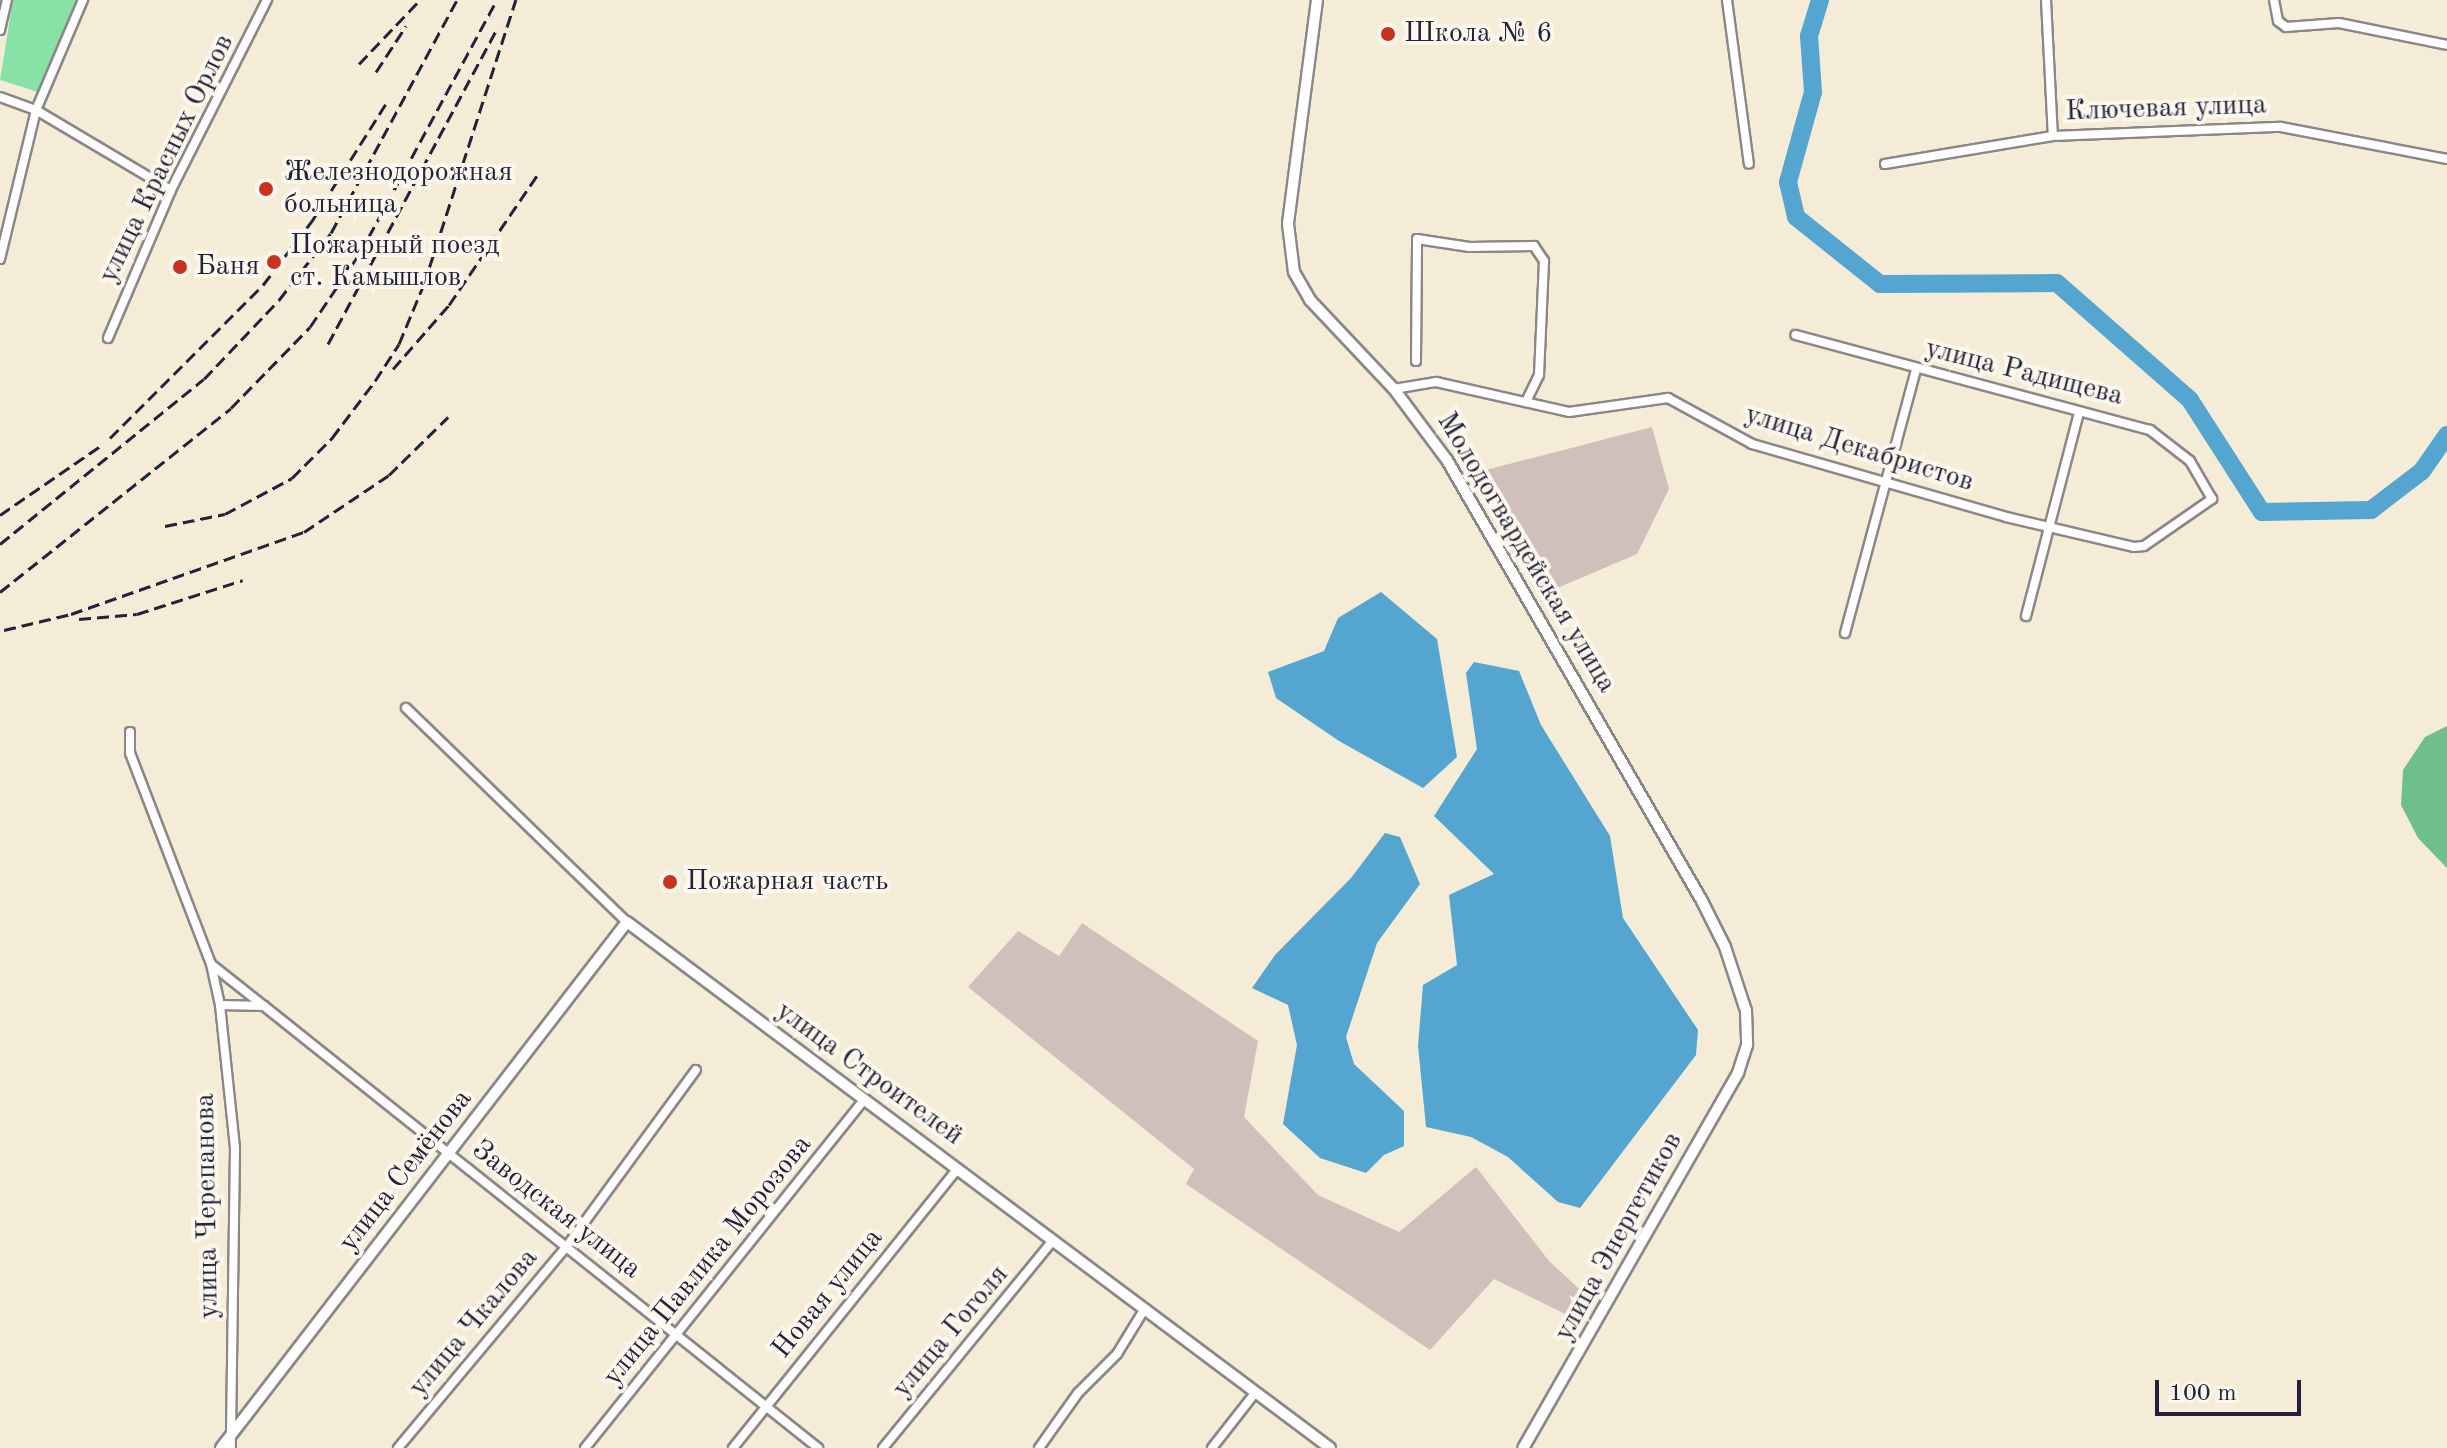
<!DOCTYPE html>
<html>
<head>
<meta charset="utf-8">
<style>
	body { margin:0 }
	#map { position:relative; width:2447px; height:1448px; overflow:hidden; background:#f4ecd7; font-family:"Old Standard TT",serif }
	div>[style] { position:absolute }
	[style*='--x'] { left:calc(var(--x)*1px); top:calc(var(--y)*1px); width:calc(var(--w)*1px); rotate:calc(var(--a)*1deg) }
	.industrial>* { inset:0; background:#d0c0bc }
	.green>* { inset:0; background:#88e1a6 }
	.forest>* { inset:0; background:#6ebf8b }
	.water>* { inset:0; background:#54a5cf }
	.river>* { height:18px; margin:-9px; padding:0 9px; transform-origin:9px; border-radius:9px; background:#54a5cf }
	.roads { filter:drop-shadow(2px 0 #8b8789) drop-shadow(-2px 0 #8b8789) drop-shadow(0 2px #8b8789) drop-shadow(0 -2px #8b8789) }
	.minor>* { height:8px; margin:-4px; padding:0 4px; transform-origin:4px; border-radius:4px; background:#fff }
	.tertiary>* { height:10px; margin:-5px; padding:0 5px; transform-origin:5px; border-radius:5px; background:#fff }
	.rail>* { height:3px; margin-top:-1.5px; transform-origin:0; background:repeating-linear-gradient(90deg,#22223b 0 12px,transparent 0 18px) }
	.dots>* { width:22px; height:22px; translate:-50% -50%; box-sizing:border-box; border:4px solid #fbf7ec; border-radius:50% }
	span { translate:-50% -50%; white-space:nowrap; text-align:center; line-height:1.15; -webkit-text-stroke:8px #fbf7ec; paint-order:stroke }
	.poi-label { font-size:28px; color:#22223b }
	.left { translate:0 -50%; text-align:left }
	.street-label { font-size:28px; color:#22223b }
	.scale { position:absolute; left:2155px; top:1380px; width:146px; height:36px; box-sizing:border-box; border:4px solid #22223b; border-top:0; padding-left:10px; font-size:24px; line-height:28px; white-space:nowrap; color:#22223b; -webkit-text-stroke:6px #fbf7ec; paint-order:stroke }
</style>
</head>
<body>
<div id="map">
	<div class="industrial">
		<i style="clip-path:polygon(1652px 427px,1669px 489px,1637px 554px,1548px 592px,1482px 471px)"></i>
		<i style="clip-path:polygon(1082px 923px,1258px 1041px,1244px 1117px,1318px 1195px,1399px 1232px,1476px 1167px,1549px 1261px,1587px 1296px,1571px 1317px,1494px 1279px,1430px 1350px,1186px 1184px,1194px 1169px,968px 987px,1018px 931px,1059px 956px)"></i>
	</div>
	<div class="green">
		<i style="clip-path:polygon(13px 0,78px 0,38px 92px,0 80px)"></i>
	</div>
	<div class="forest">
		<i style="clip-path:polygon(2447px 726px,2447px 868px,2418px 838px,2401px 805px,2403px 770px,2425px 737px)"></i>
	</div>
	<div class="water">
		<i style="clip-path:polygon(1381px 592px,1437px 639px,1457px 757px,1423px 788px,1339px 741px,1276px 698px,1268px 672px,1324px 651px,1338px 618px)"></i>
		<i style="clip-path:polygon(1474px 662px,1519px 671px,1541px 725px,1610px 836px,1623px 918px,1698px 1030px,1696px 1055px,1580px 1208px,1558px 1202px,1508px 1157px,1471px 1137px,1426px 1127px,1418px 1046px,1423px 985px,1457px 965px,1449px 895px,1494px 874px,1434px 816px,1477px 749px,1466px 673px)"></i>
		<i style="clip-path:polygon(1385px 833px,1400px 837px,1420px 884px,1377px 943px,1346px 1037px,1354px 1064px,1404px 1111px,1404px 1146px,1384px 1155px,1366px 1173px,1320px 1158px,1283px 1124px,1297px 1045px,1288px 1005px,1252px 988px,1275px 955px,1351px 878px)"></i>
	</div>
	<div class="river">
		<i style="--x:1820;--y:0;--w:38;--a:107"></i>
		<i style="--x:1809;--y:36;--w:56;--a:85.9"></i>
		<i style="--x:1813;--y:92;--w:93;--a:105.5"></i>
		<i style="--x:1788;--y:182;--w:36;--a:77"></i>
		<i style="--x:1796;--y:217;--w:107;--a:38.6"></i>
		<i style="--x:1880;--y:284;--w:177;--a:-0.3"></i>
		<i style="--x:2057;--y:283;--w:177;--a:41.3"></i>
		<i style="--x:2190;--y:400;--w:133;--a:57.3"></i>
		<i style="--x:2262;--y:512;--w:109;--a:-1.1"></i>
		<i style="--x:2371;--y:510;--w:64;--a:-37.4"></i>
		<i style="--x:2422;--y:471;--w:44;--a:-55.2"></i>
	</div>
	<div class="roads">
		<div class="minor">
			<i style="--x:1727;--y:0;--w:165;--a:82.4"></i>
			<i style="--x:2046;--y:0;--w:136;--a:87.1"></i>
			<i style="--x:2274;--y:0;--w:21;--a:79"></i>
			<i style="--x:2278;--y:21;--w:10;--a:37"></i>
			<i style="--x:2286;--y:27;--w:53;--a:-4.3"></i>
			<i style="--x:2339;--y:23;--w:110;--a:11.5"></i>
			<i style="--x:0;--y:30;--w:31;--a:-77"></i>
			<i style="--x:0;--y:97;--w:38;--a:20"></i>
			<i style="--x:36;--y:110;--w:157;--a:30.7"></i>
			<i style="--x:1885;--y:164;--w:170;--a:-9.5"></i>
			<i style="--x:2053;--y:136;--w:228;--a:-2.3"></i>
			<i style="--x:2281;--y:127;--w:169;--a:10.9"></i>
			<i style="--x:0;--y:259;--w:153;--a:-76.4"></i>
			<i style="--x:36;--y:110;--w:120;--a:-66.9"></i>
			<i style="--x:108;--y:338;--w:161;--a:-66.9"></i>
			<i style="--x:171;--y:190;--w:213;--a:-63.2"></i>
			<i style="--x:1416;--y:361;--w:122;--a:-89.5"></i>
			<i style="--x:1417;--y:239;--w:53;--a:8.7"></i>
			<i style="--x:1469;--y:247;--w:65;--a:-0.9"></i>
			<i style="--x:1534;--y:246;--w:18;--a:56"></i>
			<i style="--x:1544;--y:261;--w:114;--a:92.5"></i>
			<i style="--x:1539;--y:375;--w:30;--a:116"></i>
			<i style="--x:1394;--y:389;--w:43;--a:-9.5"></i>
			<i style="--x:1436;--y:382;--w:136;--a:12.7"></i>
			<i style="--x:1569;--y:412;--w:100;--a:-8"></i>
			<i style="--x:1668;--y:398;--w:96;--a:28.7"></i>
			<i style="--x:1752;--y:444;--w:264;--a:16"></i>
			<i style="--x:2006;--y:517;--w:131;--a:13.2"></i>
			<i style="--x:2134;--y:547;--w:10;--a:-6"></i>
			<i style="--x:2144;--y:546;--w:83;--a:-34.7"></i>
			<i style="--x:2212;--y:499;--w:44;--a:-120.1"></i>
			<i style="--x:2190;--y:461;--w:51;--a:-142.2"></i>
			<i style="--x:2150;--y:430;--w:367;--a:-165"></i>
			<i style="--x:2026;--y:616;--w:210;--a:-75.4"></i>
			<i style="--x:1845;--y:633;--w:273;--a:-74.9"></i>
			<i style="--x:406;--y:708;--w:308;--a:44.1"></i>
			<i style="--x:130;--y:732;--w:21;--a:90"></i>
			<i style="--x:130;--y:753;--w:226;--a:69"></i>
			<i style="--x:211;--y:964;--w:42;--a:77.6"></i>
			<i style="--x:220;--y:1005;--w:144;--a:84"></i>
			<i style="--x:235;--y:1148;--w:300;--a:90.8"></i>
			<i style="--x:212;--y:965;--w:66;--a:38.3"></i>
			<i style="--x:220;--y:1005;--w:44;--a:1.3"></i>
			<i style="--x:264;--y:1006;--w:709;--a:38.58"></i>
			<i style="--x:398;--y:1448;--w:263;--a:-50.1"></i>
			<i style="--x:567;--y:1246;--w:218;--a:-53.8"></i>
			<i style="--x:585;--y:1448;--w:446;--a:-51.3"></i>
			<i style="--x:733;--y:1448;--w:358;--a:-51.2"></i>
			<i style="--x:883;--y:1448;--w:265;--a:-50.7"></i>
			<i style="--x:1039;--y:1448;--w:67;--a:-54.7"></i>
			<i style="--x:1078;--y:1393;--w:55;--a:-45"></i>
			<i style="--x:1117;--y:1354;--w:52;--a:-58.5"></i>
			<i style="--x:1212;--y:1448;--w:70;--a:-52"></i>
		</div>
		<div class="tertiary">
			<i style="--x:1317;--y:0;--w:226;--a:97.4"></i>
			<i style="--x:1288;--y:224;--w:48;--a:82.9"></i>
			<i style="--x:1294;--y:272;--w:32;--a:60"></i>
			<i style="--x:1310;--y:300;--w:122;--a:46.7"></i>
			<i style="--x:1394;--y:389;--w:89;--a:53.3"></i>
			<i style="--x:1447;--y:460;--w:509;--a:59.96"></i>
			<i style="--x:1702;--y:901;--w:51;--a:63.4"></i>
			<i style="--x:1725;--y:947;--w:67;--a:71.8"></i>
			<i style="--x:1746;--y:1011;--w:34;--a:88"></i>
			<i style="--x:1747;--y:1045;--w:29;--a:108"></i>
			<i style="--x:1738;--y:1073;--w:432;--a:119.8"></i>
			<i style="--x:221;--y:1448;--w:664;--a:-52.34"></i>
			<i style="--x:627;--y:922;--w:878;--a:36.8"></i>
		</div>
	</div>
	<div class="rail">
		<i style="--x:359;--y:64;--w:88;--a:-46.4"></i>
		<i style="--x:376;--y:72;--w:55;--a:-56.9"></i>
		<i style="--x:328;--y:344;--w:360;--a:-61.8"></i>
		<i style="--x:393;--y:369;--w:85;--a:-48.8"></i>
		<i style="--x:449;--y:305;--w:158;--a:-55.8"></i>
		<i style="--x:110;--y:438;--w:216;--a:-45"></i>
		<i style="--x:263;--y:285;--w:81;--a:-52.6"></i>
		<i style="--x:312;--y:221;--w:141;--a:-57.8"></i>
		<i style="--x:0;--y:515;--w:124;--a:-34.5"></i>
		<i style="--x:165;--y:526;--w:61;--a:-11.3"></i>
		<i style="--x:225;--y:514;--w:76;--a:-28.2"></i>
		<i style="--x:292;--y:478;--w:57;--a:-45"></i>
		<i style="--x:332;--y:438;--w:71;--a:-53"></i>
		<i style="--x:375;--y:381;--w:44;--a:-57"></i>
		<i style="--x:399;--y:344;--w:65;--a:-67.4"></i>
		<i style="--x:424;--y:284;--w:299;--a:-72.1"></i>
		<i style="--x:0;--y:544;--w:262;--a:-39"></i>
		<i style="--x:204;--y:379;--w:109;--a:-46.5"></i>
		<i style="--x:279;--y:300;--w:85;--a:-52.2"></i>
		<i style="--x:331;--y:233;--w:265;--a:-61.6"></i>
		<i style="--x:0;--y:592;--w:295;--a:-38.5"></i>
		<i style="--x:231;--y:408;--w:113;--a:-45.7"></i>
		<i style="--x:310;--y:327;--w:89;--a:-56"></i>
		<i style="--x:360;--y:253;--w:288;--a:-61.6"></i>
		<i style="--x:79;--y:619;--w:58;--a:-4.9"></i>
		<i style="--x:137;--y:614;--w:111;--a:-17.8"></i>
		<i style="--x:4;--y:630;--w:69;--a:-13.4"></i>
		<i style="--x:71;--y:614;--w:247;--a:-19.4"></i>
		<i style="--x:304;--y:532;--w:102;--a:-33.8"></i>
		<i style="--x:389;--y:475;--w:83;--a:-44.5"></i>
	</div>
	<div class="dots">
		<i style="left:1388px;top:34px;background:#c8321e"></i>
		<i style="left:266px;top:189px;background:#c8321e"></i>
		<i style="left:274px;top:262px;background:#c8321e"></i>
		<i style="left:180px;top:267px;background:#c8321e"></i>
		<i style="left:670px;top:882px;background:#c8321e"></i>
	</div>
	<div class="poi-label">
		<span class="left" style="left:1404px;top:34px">Школа № 6</span>
		<span class="left" style="left:284px;top:189px">Железнодорожная<br>больница</span>
		<span class="left" style="left:290px;top:262px">Пожарный поезд<br>ст. Камышлов</span>
		<span class="left" style="left:196px;top:267px">Баня</span>
		<span class="left" style="left:686px;top:882px">Пожарная часть</span>
	</div>
	<div class="street-label">
		<span style="left:2166px;top:109px;rotate:-2deg">Ключевая улица</span>
		<span style="left:167px;top:159px;rotate:-64deg">улица Красных Орлов</span>
		<span style="left:2024px;top:373px;rotate:14deg">улица Радищева</span>
		<span style="left:1859px;top:449px;rotate:17deg">улица Декабристов</span>
		<span style="left:1526px;top:553px;rotate:59deg">Молодогвардейская улица</span>
		<span style="left:869px;top:1074px;rotate:36deg">улица Строителей</span>
		<span style="left:406px;top:1171px;rotate:-52deg">улица Семёнова</span>
		<span style="left:208px;top:1206px;rotate:-91deg">улица Черепанова</span>
		<span style="left:556px;top:1210px;rotate:38deg">Заводская улица</span>
		<span style="left:1619px;top:1237px;rotate:-61deg">улица Энергетиков</span>
		<span style="left:708px;top:1261px;rotate:-51deg">улица Павлика Морозова</span>
		<span style="left:828px;top:1294px;rotate:-51deg">Новая улица</span>
		<span style="left:474px;top:1323px;rotate:-50deg">улица Чкалова</span>
		<span style="left:951px;top:1332px;rotate:-50deg">улица Гоголя</span>
	</div>
	<div class="scale">100 m</div>
</div>
</body>
</html>
